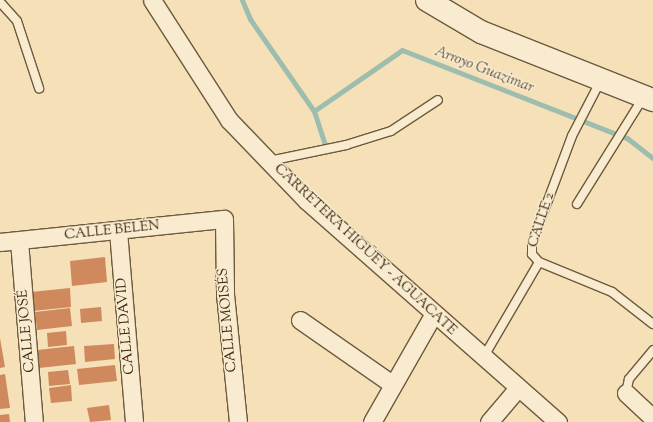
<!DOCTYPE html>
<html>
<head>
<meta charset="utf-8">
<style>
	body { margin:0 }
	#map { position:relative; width:653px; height:422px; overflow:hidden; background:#f6e0b7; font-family:"Sorts Mill Goudy",serif }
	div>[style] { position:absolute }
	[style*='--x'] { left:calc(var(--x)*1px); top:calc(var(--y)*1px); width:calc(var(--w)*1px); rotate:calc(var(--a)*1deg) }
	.stream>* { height:5px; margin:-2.5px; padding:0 2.5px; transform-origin:2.5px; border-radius:2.5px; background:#9dbdaf }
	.building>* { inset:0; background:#cf895d }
	.roads { filter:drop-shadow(1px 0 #6d5a3d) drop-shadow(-1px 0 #6d5a3d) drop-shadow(0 1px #6d5a3d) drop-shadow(0 -1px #6d5a3d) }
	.service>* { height:8px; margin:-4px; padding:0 4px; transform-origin:4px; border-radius:4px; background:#f9ebd0 }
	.minor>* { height:17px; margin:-8.5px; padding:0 8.5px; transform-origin:8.5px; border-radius:8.5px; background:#f9ebd0 }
	.secondary>* { height:22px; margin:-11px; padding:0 11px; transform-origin:11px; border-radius:11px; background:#f9ebd0 }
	span { translate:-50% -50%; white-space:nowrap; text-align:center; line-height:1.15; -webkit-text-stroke:3px #f9ebd0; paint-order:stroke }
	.street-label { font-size:14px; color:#3f2d14 }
	.water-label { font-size:15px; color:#56513b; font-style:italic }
</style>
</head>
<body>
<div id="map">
	<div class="stream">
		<i style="--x:242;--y:0;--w:21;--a:67"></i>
		<i style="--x:250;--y:19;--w:112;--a:55.2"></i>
		<i style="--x:314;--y:111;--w:35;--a:72"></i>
		<i style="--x:314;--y:111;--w:107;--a:-34.7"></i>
		<i style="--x:402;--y:50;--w:242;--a:21.4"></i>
		<i style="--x:627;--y:138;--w:33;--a:38"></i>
	</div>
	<div class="building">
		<i style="clip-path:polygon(105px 257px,107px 282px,72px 286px,70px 261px)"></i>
		<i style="clip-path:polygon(70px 288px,71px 307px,33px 311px,31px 292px)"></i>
		<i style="clip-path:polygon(101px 307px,102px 321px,81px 323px,80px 309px)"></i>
		<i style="clip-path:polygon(70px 308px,72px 326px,37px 330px,35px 312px)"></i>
		<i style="clip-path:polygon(66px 331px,67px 345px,48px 347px,47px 333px)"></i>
		<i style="clip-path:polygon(0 338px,5px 367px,0 368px)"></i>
		<i style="clip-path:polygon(114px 344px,115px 359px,85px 362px,84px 346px)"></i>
		<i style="clip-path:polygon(74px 346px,76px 364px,39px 368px,37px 350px)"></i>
		<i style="clip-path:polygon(115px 365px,117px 381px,79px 385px,77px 369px)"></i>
		<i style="clip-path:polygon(68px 370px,70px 384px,49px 386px,48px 372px)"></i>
		<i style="clip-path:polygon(5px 374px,10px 408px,0 409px,0 375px)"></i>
		<i style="clip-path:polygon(71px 385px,72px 401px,51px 403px,49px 388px)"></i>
		<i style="clip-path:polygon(109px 405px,111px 420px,90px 422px,87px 408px)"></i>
		<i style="clip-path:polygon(9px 414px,10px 422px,0 422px,0 415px)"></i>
	</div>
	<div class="roads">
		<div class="service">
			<i style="--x:0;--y:2;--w:25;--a:48"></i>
			<i style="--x:17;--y:21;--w:71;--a:71.8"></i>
			<i style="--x:601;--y:80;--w:63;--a:117.4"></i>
			<i style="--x:572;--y:136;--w:114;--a:110.5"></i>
			<i style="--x:532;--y:243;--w:11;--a:90"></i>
			<i style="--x:532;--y:254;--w:11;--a:49"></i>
			<i style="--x:539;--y:262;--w:79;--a:22.3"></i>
			<i style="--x:612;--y:292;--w:52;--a:38"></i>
			<i style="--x:269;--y:161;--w:79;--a:-11.7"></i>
			<i style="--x:346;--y:145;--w:47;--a:-17.3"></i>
			<i style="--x:391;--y:131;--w:56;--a:-33.4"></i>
			<i style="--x:577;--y:204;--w:125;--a:-58.1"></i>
			<i style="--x:483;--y:358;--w:111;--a:-59.7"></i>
			<i style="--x:626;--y:393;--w:14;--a:-78"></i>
			<i style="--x:629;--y:379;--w:38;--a:-50"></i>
		</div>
		<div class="minor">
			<i style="--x:152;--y:0;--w:143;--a:57.3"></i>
			<i style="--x:229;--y:120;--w:111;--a:46.1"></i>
			<i style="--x:306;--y:200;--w:336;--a:41.4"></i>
			<i style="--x:118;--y:231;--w:192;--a:85.2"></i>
			<i style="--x:19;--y:241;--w:182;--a:85.3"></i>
			<i style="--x:0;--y:242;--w:225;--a:-5.9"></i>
			<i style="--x:224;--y:219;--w:75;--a:89.2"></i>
			<i style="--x:225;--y:294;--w:129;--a:84.2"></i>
			<i style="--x:300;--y:320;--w:112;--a:34.8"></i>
			<i style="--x:626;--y:393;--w:37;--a:43"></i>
			<i style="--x:372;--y:422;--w:123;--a:-60.3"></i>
			<i style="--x:489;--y:422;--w:43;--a:-49.7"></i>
		</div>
		<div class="secondary">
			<i style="--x:427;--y:0;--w:63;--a:30.7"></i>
			<i style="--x:481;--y:32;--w:185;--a:21.6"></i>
		</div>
	</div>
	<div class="street-label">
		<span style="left:542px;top:220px;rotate:-72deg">CALLE 2</span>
		<span style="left:112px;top:231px;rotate:-6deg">CALLE BELÉN</span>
		<span style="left:365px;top:250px;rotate:43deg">CARRETERA HIGÜEY - AGUACATE</span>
		<span style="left:228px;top:320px;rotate:-95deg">CALLE MOISÉS</span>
		<span style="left:126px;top:326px;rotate:-95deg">CALLE DAVID</span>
		<span style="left:27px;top:331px;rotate:-95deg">CALLE JOSÉ</span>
	</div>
	<div class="water-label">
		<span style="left:484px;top:70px;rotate:21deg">Arroyo Guazimar</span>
	</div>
</div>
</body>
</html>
